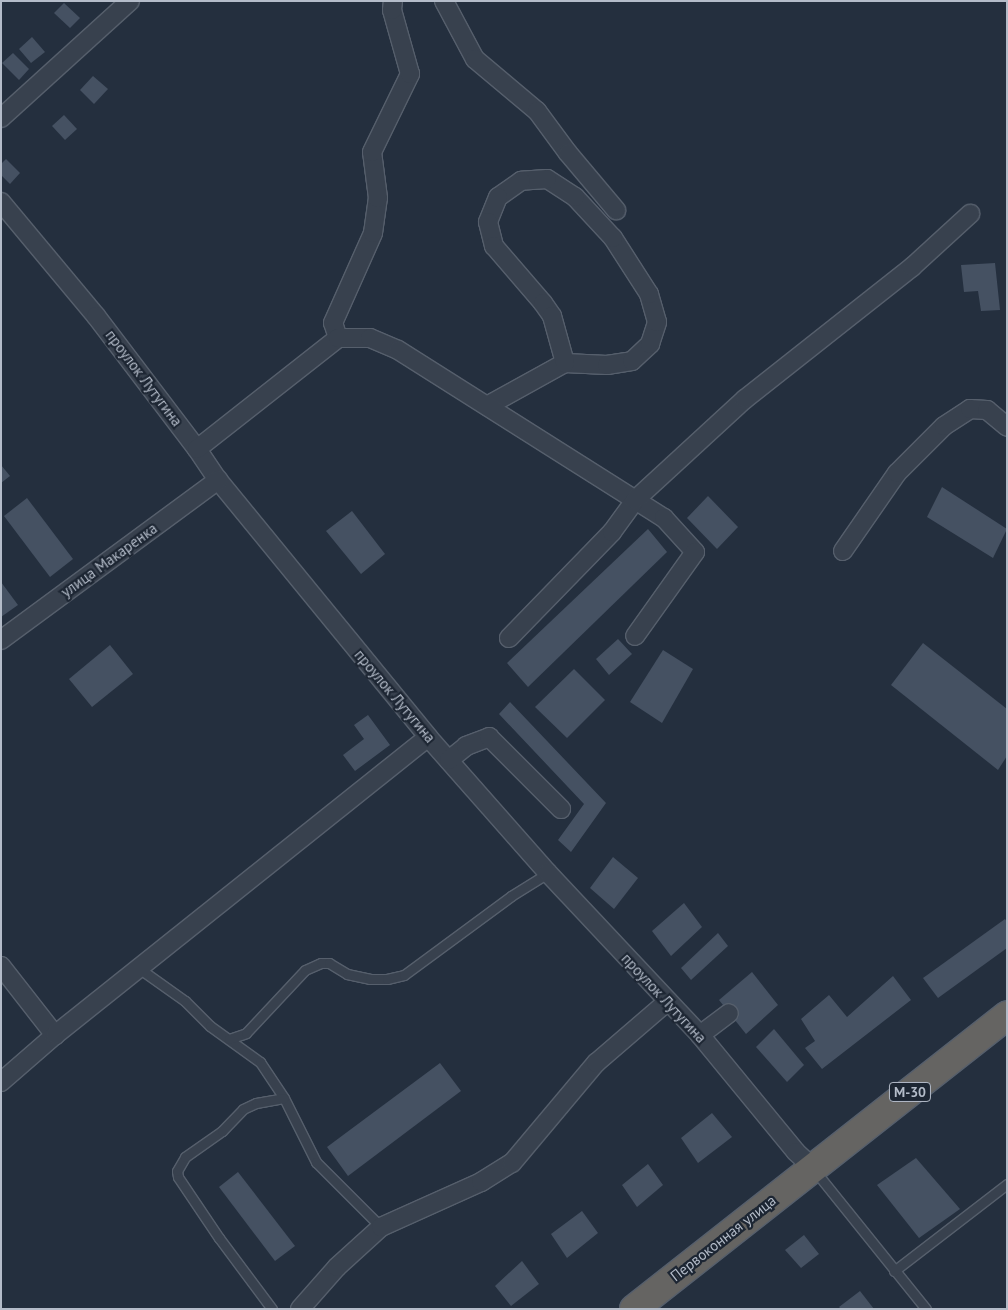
<!DOCTYPE html>
<html>
<head>
<meta charset="utf-8">
<style>
	body { margin:0 }
	#map { position:relative; width:1008px; height:1310px; overflow:hidden; background:#242f3e; font-family:"PT Sans",sans-serif }
	div>[style] { position:absolute }
	[style*='--x'] { left:calc(var(--x)*1px); top:calc(var(--y)*1px); width:calc(var(--w)*1px); rotate:calc(var(--a)*1deg) }
	.building>* { inset:0; background:#455162 }
	.roads { filter:drop-shadow(1px 0 #565f6c) drop-shadow(-1px 0 #565f6c) drop-shadow(0 1px #565f6c) drop-shadow(0 -1px #565f6c) }
	.service>* { height:9px; margin:-4.5px; padding:0 4.5px; transform-origin:4.5px; border-radius:4.5px; background:#38414e }
	.minor>* { height:18px; margin:-9px; padding:0 9px; transform-origin:9px; border-radius:9px; background:#38414e }
	.trunk>* { height:28px; margin:-14px; padding:0 14px; transform-origin:14px; border-radius:14px; background:#656462 }
	span { translate:-50% -50%; white-space:nowrap; text-align:center; line-height:1.15; -webkit-text-stroke:4.5px #1d2633; paint-order:stroke }
	.shield-label span { padding:1px 4px; background:#1d2633; border:1px solid; border-radius:4px; -webkit-text-stroke-width:0 }
	.shield-label { font-size:14px; color:#b4bcc9; font-weight:700 }
	.street-label { font-size:15px; color:#b4bcc9 }
	.frame { position:absolute; inset:0; border:2px solid #b4bcc9; pointer-events:none }
</style>
</head>
<body>
<div id="map">
	<div class="building">
		<i style="clip-path:polygon(64px 3px,80px 18px,70px 28px,54px 13px)"></i>
		<i style="clip-path:polygon(32px 37px,45px 52px,31px 63px,19px 49px)"></i>
		<i style="clip-path:polygon(13px 53px,29px 69px,19px 80px,2px 63px)"></i>
		<i style="clip-path:polygon(93px 76px,108px 89px,94px 104px,80px 90px)"></i>
		<i style="clip-path:polygon(64px 115px,77px 129px,65px 140px,52px 126px)"></i>
		<i style="clip-path:polygon(6px 159px,20px 173px,10px 184px,1px 175px,1px 164px)"></i>
		<i style="clip-path:polygon(995px 263px,1000px 310px,981px 311px,978px 291px,964px 292px,961px 265px)"></i>
		<i style="clip-path:polygon(1px 465px,10px 476px,1px 483px)"></i>
		<i style="clip-path:polygon(942px 487px,1007px 529px,993px 558px,927px 517px)"></i>
		<i style="clip-path:polygon(708px 496px,738px 527px,717px 549px,687px 518px)"></i>
		<i style="clip-path:polygon(27px 498px,73px 559px,50px 577px,4px 516px)"></i>
		<i style="clip-path:polygon(352px 511px,385px 554px,361px 574px,326px 531px)"></i>
		<i style="clip-path:polygon(648px 529px,667px 552px,528px 687px,507px 663px)"></i>
		<i style="clip-path:polygon(1px 582px,18px 605px,1px 617px)"></i>
		<i style="clip-path:polygon(618px 639px,632px 654px,609px 675px,596px 659px)"></i>
		<i style="clip-path:polygon(923px 643px,1007px 709px,1007px 756px,998px 770px,891px 685px)"></i>
		<i style="clip-path:polygon(110px 645px,133px 674px,92px 707px,69px 679px)"></i>
		<i style="clip-path:polygon(663px 650px,693px 669px,662px 723px,630px 702px)"></i>
		<i style="clip-path:polygon(574px 669px,605px 700px,567px 738px,535px 707px)"></i>
		<i style="clip-path:polygon(510px 702px,606px 803px,571px 852px,558px 840px,584px 804px,499px 714px)"></i>
		<i style="clip-path:polygon(368px 715px,390px 745px,355px 771px,343px 755px,364px 739px,354px 725px)"></i>
		<i style="clip-path:polygon(613px 857px,638px 878px,614px 909px,590px 888px)"></i>
		<i style="clip-path:polygon(684px 903px,702px 927px,671px 956px,652px 931px)"></i>
		<i style="clip-path:polygon(1005px 919px,1007px 922px,1007px 948px,938px 998px,923px 978px)"></i>
		<i style="clip-path:polygon(718px 933px,728px 946px,691px 980px,681px 968px)"></i>
		<i style="clip-path:polygon(752px 972px,778px 1005px,746px 1034px,719px 1000px)"></i>
		<i style="clip-path:polygon(893px 976px,911px 1000px,822px 1069px,805px 1048px,815px 1041px,801px 1019px,829px 995px,847px 1017px)"></i>
		<i style="clip-path:polygon(774px 1029px,804px 1065px,787px 1082px,756px 1047px)"></i>
		<i style="clip-path:polygon(440px 1063px,461px 1091px,348px 1176px,327px 1147px)"></i>
		<i style="clip-path:polygon(712px 1113px,732px 1137px,698px 1163px,681px 1138px)"></i>
		<i style="clip-path:polygon(916px 1158px,960px 1209px,919px 1238px,877px 1185px)"></i>
		<i style="clip-path:polygon(648px 1164px,663px 1185px,637px 1207px,622px 1185px)"></i>
		<i style="clip-path:polygon(238px 1172px,295px 1246px,275px 1261px,219px 1187px)"></i>
		<i style="clip-path:polygon(582px 1211px,598px 1233px,567px 1258px,551px 1234px)"></i>
		<i style="clip-path:polygon(804px 1235px,819px 1254px,801px 1268px,785px 1250px)"></i>
		<i style="clip-path:polygon(522px 1261px,539px 1284px,511px 1306px,495px 1286px)"></i>
		<i style="clip-path:polygon(860px 1291px,874px 1309px,841px 1309px,839px 1307px)"></i>
	</div>
	<div class="roads">
		<div class="service">
			<i style="--x:140;--y:969;--w:55;--a:35.4"></i>
			<i style="--x:185;--y:1001;--w:35;--a:45"></i>
			<i style="--x:210;--y:1026;--w:62;--a:35.8"></i>
			<i style="--x:260;--y:1062;--w:43;--a:56.3"></i>
			<i style="--x:284;--y:1098;--w:72;--a:63.4"></i>
			<i style="--x:316;--y:1162;--w:92;--a:45"></i>
			<i style="--x:229;--y:1039;--w:18;--a:-19"></i>
			<i style="--x:246;--y:1033;--w:86;--a:-46.9"></i>
			<i style="--x:305;--y:970;--w:17;--a:-24"></i>
			<i style="--x:321;--y:963;--w:8;--a:0"></i>
			<i style="--x:329;--y:963;--w:21;--a:31"></i>
			<i style="--x:347;--y:974;--w:24;--a:12"></i>
			<i style="--x:370;--y:979;--w:17;--a:0"></i>
			<i style="--x:387;--y:979;--w:17;--a:-13"></i>
			<i style="--x:404;--y:975;--w:133;--a:-36.4"></i>
			<i style="--x:511;--y:896;--w:44;--a:-31.9"></i>
			<i style="--x:815;--y:1171;--w:177;--a:51.2"></i>
			<i style="--x:894;--y:1271;--w:143;--a:-37.6"></i>
			<i style="--x:272;--y:1309;--w:89;--a:-126.7"></i>
			<i style="--x:219;--y:1238;--w:73;--a:-123.9"></i>
			<i style="--x:178;--y:1177;--w:6;--a:-99"></i>
			<i style="--x:177;--y:1171;--w:16;--a:-60"></i>
			<i style="--x:185;--y:1157;--w:45;--a:-35.1"></i>
			<i style="--x:222;--y:1131;--w:30;--a:-46"></i>
			<i style="--x:243;--y:1109;--w:14;--a:-25"></i>
			<i style="--x:256;--y:1103;--w:28;--a:-10"></i>
		</div>
		<div class="minor">
			<i style="--x:444;--y:1;--w:66;--a:61.9"></i>
			<i style="--x:475;--y:59;--w:81;--a:40"></i>
			<i style="--x:537;--y:111;--w:52;--a:53.6"></i>
			<i style="--x:568;--y:153;--w:75;--a:49.9"></i>
			<i style="--x:1;--y:118;--w:174;--a:-42.2"></i>
			<i style="--x:1;--y:202;--w:148;--a:50.2"></i>
			<i style="--x:96;--y:316;--w:167;--a:52.8"></i>
			<i style="--x:197;--y:449;--w:37;--a:56"></i>
			<i style="--x:218;--y:480;--w:332;--a:50.7"></i>
			<i style="--x:428;--y:737;--w:181;--a:48.6"></i>
			<i style="--x:548;--y:873;--w:222;--a:46.8"></i>
			<i style="--x:700;--y:1035;--w:151;--a:50.6"></i>
			<i style="--x:796;--y:1152;--w:23;--a:43"></i>
			<i style="--x:338;--y:338;--w:16;--a:-108"></i>
			<i style="--x:333;--y:323;--w:98;--a:-66"></i>
			<i style="--x:373;--y:233;--w:35;--a:-82"></i>
			<i style="--x:378;--y:198;--w:46;--a:-97.4"></i>
			<i style="--x:372;--y:152;--w:87;--a:-64"></i>
			<i style="--x:410;--y:74;--w:66;--a:-105.7"></i>
			<i style="--x:392;--y:10;--w:9;--a:-84"></i>
			<i style="--x:487;--y:406;--w:89;--a:-28.9"></i>
			<i style="--x:565;--y:363;--w:42;--a:2.7"></i>
			<i style="--x:607;--y:365;--w:25;--a:-9"></i>
			<i style="--x:632;--y:361;--w:25;--a:-43"></i>
			<i style="--x:650;--y:344;--w:23;--a:-72"></i>
			<i style="--x:657;--y:322;--w:29;--a:-106"></i>
			<i style="--x:649;--y:294;--w:67;--a:-122.7"></i>
			<i style="--x:613;--y:238;--w:56;--a:-132.8"></i>
			<i style="--x:575;--y:197;--w:33;--a:-147"></i>
			<i style="--x:547;--y:179;--w:26;--a:176"></i>
			<i style="--x:521;--y:181;--w:28;--a:145"></i>
			<i style="--x:498;--y:197;--w:27;--a:112"></i>
			<i style="--x:488;--y:222;--w:25;--a:76"></i>
			<i style="--x:494;--y:246;--w:75;--a:49.3"></i>
			<i style="--x:543;--y:303;--w:16;--a:55"></i>
			<i style="--x:552;--y:316;--w:49;--a:74.5"></i>
			<i style="--x:197;--y:449;--w:179;--a:-38.2"></i>
			<i style="--x:338;--y:338;--w:32;--a:0"></i>
			<i style="--x:370;--y:338;--w:30;--a:23"></i>
			<i style="--x:398;--y:350;--w:315;--a:32.3"></i>
			<i style="--x:664;--y:518;--w:46;--a:47.6"></i>
			<i style="--x:695;--y:552;--w:103;--a:125.5"></i>
			<i style="--x:843;--y:551;--w:95;--a:-55.3"></i>
			<i style="--x:897;--y:473;--w:66;--a:-45"></i>
			<i style="--x:944;--y:426;--w:31;--a:-33"></i>
			<i style="--x:970;--y:409;--w:17;--a:3"></i>
			<i style="--x:987;--y:410;--w:26;--a:40"></i>
			<i style="--x:509;--y:638;--w:148;--a:-45.8"></i>
			<i style="--x:612;--y:532;--w:39;--a:-54"></i>
			<i style="--x:635;--y:500;--w:149;--a:-42.6"></i>
			<i style="--x:745;--y:399;--w:213;--a:-38.3"></i>
			<i style="--x:912;--y:267;--w:79;--a:-42.4"></i>
			<i style="--x:1;--y:640;--w:270;--a:-36.4"></i>
			<i style="--x:449;--y:760;--w:22;--a:-39"></i>
			<i style="--x:466;--y:746;--w:25;--a:-21"></i>
			<i style="--x:489;--y:737;--w:102;--a:45"></i>
			<i style="--x:1;--y:966;--w:88;--a:52"></i>
			<i style="--x:700;--y:1035;--w:36;--a:-37"></i>
			<i style="--x:1;--y:1082;--w:72;--a:-41"></i>
			<i style="--x:55;--y:1035;--w:477;--a:-38.6"></i>
			<i style="--x:300;--y:1309;--w:56;--a:-48.6"></i>
			<i style="--x:337;--y:1267;--w:59;--a:-42.3"></i>
			<i style="--x:381;--y:1227;--w:110;--a:-24.2"></i>
			<i style="--x:481;--y:1182;--w:36;--a:-32"></i>
			<i style="--x:512;--y:1163;--w:131;--a:-50"></i>
			<i style="--x:596;--y:1063;--w:95;--a:-40.7"></i>
		</div>
		<div class="trunk">
			<i style="--x:634;--y:1309;--w:475;--a:-38.2"></i>
		</div>
	</div>
	<div class="shield-label">
		<span style="left:910px;top:1092px">М-30</span>
	</div>
	<div class="street-label">
		<span style="left:144px;top:378px;rotate:53deg">проулок Лутугина</span>
		<span style="left:109px;top:560px;rotate:-36deg">улица Макаренка</span>
		<span style="left:395px;top:696px;rotate:50deg">проулок Лутугина</span>
		<span style="left:664px;top:998px;rotate:47deg">проулок Лутугина</span>
		<span style="left:723px;top:1238px;rotate:-38deg">Первоконная улица</span>
	</div>
	<div class="frame"></div>
</div>
</body>
</html>
